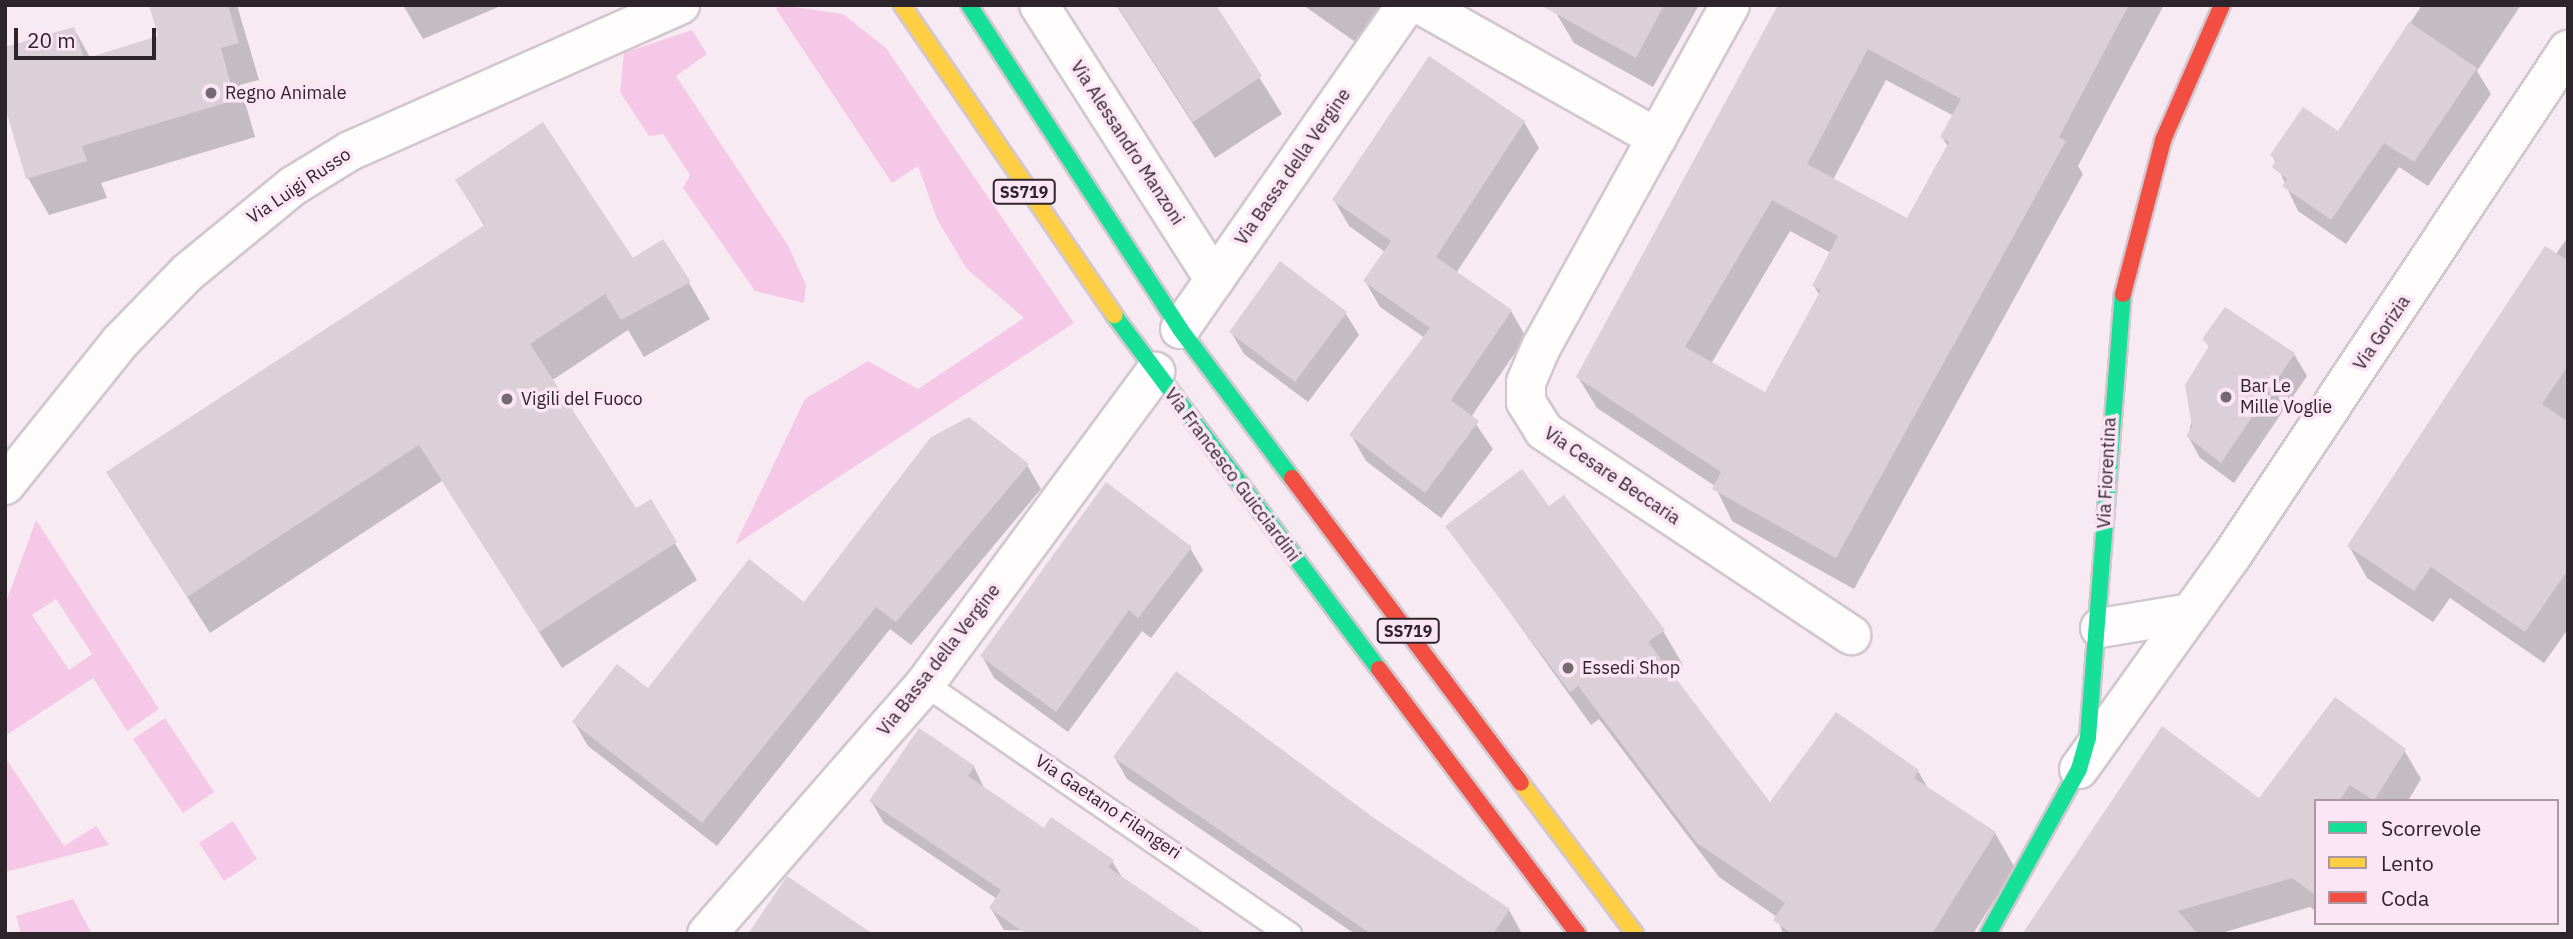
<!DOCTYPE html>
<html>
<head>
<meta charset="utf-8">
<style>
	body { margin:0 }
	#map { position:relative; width:2573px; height:939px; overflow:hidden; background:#f7eaf3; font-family:"IBM Plex Sans",sans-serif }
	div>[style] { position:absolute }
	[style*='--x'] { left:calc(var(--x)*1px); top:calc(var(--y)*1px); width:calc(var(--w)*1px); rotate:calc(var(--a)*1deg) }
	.green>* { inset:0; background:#f6c8e7 }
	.shadow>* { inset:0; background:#0003 }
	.building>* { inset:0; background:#dcd0d8 }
	.roads { filter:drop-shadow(2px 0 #d2c7cf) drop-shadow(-2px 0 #d2c7cf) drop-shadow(0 2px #d2c7cf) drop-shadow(0 -2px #d2c7cf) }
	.lane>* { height:23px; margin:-11.5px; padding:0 11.5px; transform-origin:11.5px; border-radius:11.5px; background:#fefcfd }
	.street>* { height:38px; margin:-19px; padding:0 19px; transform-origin:19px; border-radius:19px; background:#fefcfd }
	.fast>* { height:16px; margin:-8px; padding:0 8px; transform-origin:8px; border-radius:8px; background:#16e098 }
	.slow>* { height:16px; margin:-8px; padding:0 8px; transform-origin:8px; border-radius:8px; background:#ffcf43 }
	.jam>* { height:16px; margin:-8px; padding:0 8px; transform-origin:8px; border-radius:8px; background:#f24e42 }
	.dots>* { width:19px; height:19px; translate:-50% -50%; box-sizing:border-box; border:4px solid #fce5f4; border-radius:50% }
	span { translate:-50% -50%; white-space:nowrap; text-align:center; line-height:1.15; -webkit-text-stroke:7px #fce5f4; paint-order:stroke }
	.shield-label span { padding:2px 5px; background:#fce5f4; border:2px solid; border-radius:5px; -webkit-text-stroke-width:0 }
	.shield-label { font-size:16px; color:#2e242b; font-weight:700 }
	.poi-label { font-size:18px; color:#2e242b }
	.left { translate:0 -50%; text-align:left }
	.street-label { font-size:18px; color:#2e242b }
	.frame { position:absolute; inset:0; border:7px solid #2e242b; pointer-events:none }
	.legend { position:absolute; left:2314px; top:799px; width:245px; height:126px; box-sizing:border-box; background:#fce5f4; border:2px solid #aa98a4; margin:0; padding:9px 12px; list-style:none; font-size:21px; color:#2e242b }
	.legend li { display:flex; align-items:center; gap:14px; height:35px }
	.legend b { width:35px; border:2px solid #aa98a4 }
	.scale { position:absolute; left:14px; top:28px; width:142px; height:32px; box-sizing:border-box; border:4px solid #2e242b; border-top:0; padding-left:9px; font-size:21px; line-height:24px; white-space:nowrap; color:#2e242b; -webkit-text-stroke:5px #fce5f4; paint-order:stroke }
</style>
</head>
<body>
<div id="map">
	<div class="green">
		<i style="clip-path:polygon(781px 5px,843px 14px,886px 48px,1074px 323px,735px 545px,805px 399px,868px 361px,918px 389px,1024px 318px,966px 268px,937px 219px,918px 166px,892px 183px,776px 9px)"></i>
		<i style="clip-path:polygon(692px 30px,707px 54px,676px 76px,789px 247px,806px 285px,804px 303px,755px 291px,683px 188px,690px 175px,663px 134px,649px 136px,620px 92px,624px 53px)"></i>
		<i style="clip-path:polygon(evenodd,36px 520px,159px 709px,127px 731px,93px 678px,5px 736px,5px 605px,36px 520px,56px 599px,92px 654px,69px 670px,32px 615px,56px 599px)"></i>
		<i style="clip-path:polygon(165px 718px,214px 792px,183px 813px,133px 739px)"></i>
		<i style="clip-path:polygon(5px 757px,64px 846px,96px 826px,109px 845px,5px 872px)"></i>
		<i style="clip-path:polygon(233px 821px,257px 859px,224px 881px,199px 843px)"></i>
		<i style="clip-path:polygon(73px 899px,92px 934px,21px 934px,16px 916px)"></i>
	</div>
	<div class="shadow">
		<i style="clip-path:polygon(151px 5px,237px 5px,259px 80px,240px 85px,255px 137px,101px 183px,107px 198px,49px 215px,28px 178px,74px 29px,91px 59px,160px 38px)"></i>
		<i style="clip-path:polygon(403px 5px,503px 5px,423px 39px)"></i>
		<i style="clip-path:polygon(1116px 5px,1214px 5px,1282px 114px,1215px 158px)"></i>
		<i style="clip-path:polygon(1303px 5px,1399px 5px,1368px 51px)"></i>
		<i style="clip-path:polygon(1560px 5px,1699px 5px,1653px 87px,1574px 43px,1556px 13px)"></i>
		<i style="clip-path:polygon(evenodd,1781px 5px,2164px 5px,2078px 166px,2083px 174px,1854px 589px,1732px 521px,1715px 486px,1597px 408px,1578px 377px,1781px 5px,1886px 80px,1954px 116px,1942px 137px,1948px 147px,1908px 220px,1833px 180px,1886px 80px,1781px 5px,1790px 231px,1831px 253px,1814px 286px,1820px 296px,1766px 394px,1711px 364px,1790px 231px)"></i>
		<i style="clip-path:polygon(2422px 5px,2521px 5px,2477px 71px,2491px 94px,2428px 186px,2399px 167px,2346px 244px,2298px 211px,2272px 155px,2338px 133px)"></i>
		<i style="clip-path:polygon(1524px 122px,1539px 148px,1456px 273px,1511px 311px,1526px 337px,1471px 417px,1493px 449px,1441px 518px,1366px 461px,1351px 435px,1425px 338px,1380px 307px,1365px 281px,1385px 252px,1349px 226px,1334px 200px)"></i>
		<i style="clip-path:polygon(457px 181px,689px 283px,710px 319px,644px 357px,628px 330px,551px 381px,635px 511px,650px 502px,697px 580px,562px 668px,442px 481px,210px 633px,108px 473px,485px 227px)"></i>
		<i style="clip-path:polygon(2568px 237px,2568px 629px,2544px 663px,2450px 598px,2433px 622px,2367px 578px,2349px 546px)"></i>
		<i style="clip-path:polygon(1280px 263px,1346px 314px,1359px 335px,1308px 402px,1244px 354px,1231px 332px)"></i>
		<i style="clip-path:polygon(2225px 309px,2294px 354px,2307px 376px,2234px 483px,2200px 458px,2188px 436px,2210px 349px,2204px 339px)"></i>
		<i style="clip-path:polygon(1027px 465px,1041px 489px,911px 645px,890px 629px,717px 846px,588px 746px,574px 722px,648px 691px,804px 605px)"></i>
		<i style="clip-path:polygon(1549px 508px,1663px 631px,1683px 665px,1670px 674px,1771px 805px,1918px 771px,1929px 790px,1995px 833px,2015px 868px,1973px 934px,1783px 934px,1777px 917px,1719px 877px,1599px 719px,1591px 725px,1448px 526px)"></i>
		<i style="clip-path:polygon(1190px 548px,1203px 570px,1151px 638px,1142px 631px,1068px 732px,994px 678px,982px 656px)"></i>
		<i style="clip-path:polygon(2404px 750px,2421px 779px,2408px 801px,2316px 801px,2316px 911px,2310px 907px,2218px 934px,2025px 934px)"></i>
		<i style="clip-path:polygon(1115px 758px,1373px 820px,1509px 910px,1521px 932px,1355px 934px,1127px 779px)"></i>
		<i style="clip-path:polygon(974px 767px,985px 790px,1045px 830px,1112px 861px,1123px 879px,1201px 934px,1004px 930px,991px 909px,997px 899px,884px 823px,871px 801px)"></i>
	</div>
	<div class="building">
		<i style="clip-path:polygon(149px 5px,228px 5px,239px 43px,221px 48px,235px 100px,82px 146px,87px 161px,26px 179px,5px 107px,5px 47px,74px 27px,84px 59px,158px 36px)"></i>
		<i style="clip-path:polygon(1117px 5px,1216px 5px,1262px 76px,1193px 122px)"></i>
		<i style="clip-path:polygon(1540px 5px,1664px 5px,1636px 58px)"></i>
		<i style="clip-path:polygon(evenodd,1778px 5px,2129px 5px,2059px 137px,2066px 141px,1836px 558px,1712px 489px,1721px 472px,1576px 377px,1778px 5px,1868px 49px,1961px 99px,1940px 137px,1949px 142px,1907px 218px,1807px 164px,1868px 49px,1778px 5px,1772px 200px,1838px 236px,1812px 286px,1821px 290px,1765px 392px,1685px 347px,1772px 200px)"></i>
		<i style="clip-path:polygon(2409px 22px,2477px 68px,2414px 162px,2384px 143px,2331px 220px,2282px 186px,2287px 179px,2272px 167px,2276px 160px,2270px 155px,2303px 107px,2338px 131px)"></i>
		<i style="clip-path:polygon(1429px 56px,1525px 121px,1436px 257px,1512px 310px,1451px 400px,1479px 421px,1425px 493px,1349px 435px,1430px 328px,1363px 281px,1391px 241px,1332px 200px)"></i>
		<i style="clip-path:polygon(543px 122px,633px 258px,663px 239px,691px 282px,621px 320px,605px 294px,530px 344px,636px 508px,651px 499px,677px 542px,539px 632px,419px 445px,187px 597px,106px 472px,485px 225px,455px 180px)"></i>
		<i style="clip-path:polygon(2545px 246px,2568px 261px,2568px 366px,2542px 404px,2568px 422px,2568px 570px,2525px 632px,2431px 567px,2414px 591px,2347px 546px)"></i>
		<i style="clip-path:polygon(1280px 261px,1347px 312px,1295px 382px,1229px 332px)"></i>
		<i style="clip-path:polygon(2225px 307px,2295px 353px,2221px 463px,2186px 436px,2192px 427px,2185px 385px,2209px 346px,2202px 339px)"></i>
		<i style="clip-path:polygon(969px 417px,1029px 464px,896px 622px,876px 607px,702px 823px,572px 722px,617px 664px,648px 688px,749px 559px,804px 602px,931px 437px)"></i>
		<i style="clip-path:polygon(1522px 469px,1549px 506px,1564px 495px,1665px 630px,1648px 642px,1770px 802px,1836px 712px,1919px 770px,1914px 778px,1996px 832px,1932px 934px,1792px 934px,1773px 920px,1785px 903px,1697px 843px,1578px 686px,1570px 692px,1445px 526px)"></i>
		<i style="clip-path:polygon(1106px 482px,1192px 547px,1138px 618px,1129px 610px,1056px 712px,980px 656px)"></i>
		<i style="clip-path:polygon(1176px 671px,1374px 818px,1510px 909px,1493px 934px,1371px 934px,1113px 757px)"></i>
		<i style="clip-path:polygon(2335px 697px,2406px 749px,2374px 801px,2350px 785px,2339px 801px,2316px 801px,2316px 895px,2292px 878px,2178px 911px,2198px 934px,2022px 934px,2162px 726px,2259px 798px)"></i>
		<i style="clip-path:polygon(919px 728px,975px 766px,968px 776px,1044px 828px,1051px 817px,1114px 860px,1108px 867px,1206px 934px,1026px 934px,989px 908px,1001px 890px,869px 801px)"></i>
		<i style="clip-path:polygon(787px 876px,873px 934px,748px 934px)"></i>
	</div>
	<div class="roads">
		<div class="lane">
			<i style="--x:925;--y:684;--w:442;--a:34.5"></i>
		</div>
		<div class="street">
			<i style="--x:1039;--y:5;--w:326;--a:57.4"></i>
			<i style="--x:1421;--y:5;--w:271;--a:29.4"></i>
			<i style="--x:1730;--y:5;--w:391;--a:118.9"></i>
			<i style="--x:1541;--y:347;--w:38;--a:113"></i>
			<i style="--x:1526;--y:382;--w:20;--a:90"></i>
			<i style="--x:1526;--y:402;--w:34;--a:58"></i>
			<i style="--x:1544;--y:431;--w:369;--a:33.6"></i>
			<i style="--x:1180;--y:329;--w:395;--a:-55.1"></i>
			<i style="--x:5;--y:485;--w:184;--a:-51.2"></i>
			<i style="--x:120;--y:342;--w:96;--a:-45.8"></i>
			<i style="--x:187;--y:273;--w:137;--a:-39.4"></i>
			<i style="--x:293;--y:186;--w:67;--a:-31.6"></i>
			<i style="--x:350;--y:151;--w:361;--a:-23.9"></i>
			<i style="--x:2100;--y:628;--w:92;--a:-9.4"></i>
			<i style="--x:2079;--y:769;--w:261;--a:-54.4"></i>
			<i style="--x:2231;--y:557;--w:609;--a:-56.39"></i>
			<i style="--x:707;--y:934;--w:332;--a:-48.9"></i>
			<i style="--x:925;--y:684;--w:388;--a:-53.6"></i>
		</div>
		<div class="fast">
			<i style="--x:969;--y:5;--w:387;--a:56.9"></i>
			<i style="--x:1180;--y:329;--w:186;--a:53.1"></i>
			<i style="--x:1114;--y:315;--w:442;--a:53.2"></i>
			<i style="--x:1988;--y:934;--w:188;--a:-61.1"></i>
			<i style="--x:2079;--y:769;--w:33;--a:-74"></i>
			<i style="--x:2088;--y:737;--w:444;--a:-85.5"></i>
		</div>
		<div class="slow">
			<i style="--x:902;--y:5;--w:376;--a:55.6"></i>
			<i style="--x:1521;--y:783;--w:189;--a:52.9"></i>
		</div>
		<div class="jam">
			<i style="--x:2123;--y:294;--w:159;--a:-75.4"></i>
			<i style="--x:2163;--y:140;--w:147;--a:-66.4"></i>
			<i style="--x:1292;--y:478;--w:381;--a:53.1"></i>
			<i style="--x:1379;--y:669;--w:331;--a:53.1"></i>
		</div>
	</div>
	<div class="dots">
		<i style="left:211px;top:93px;background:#746971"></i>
		<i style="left:2226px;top:397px;background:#746971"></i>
		<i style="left:507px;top:399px;background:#746971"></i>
		<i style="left:1568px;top:668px;background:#746971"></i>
	</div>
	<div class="shield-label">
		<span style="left:1024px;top:192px">SS719</span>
		<span style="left:1408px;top:631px">SS719</span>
	</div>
	<div class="poi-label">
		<span class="left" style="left:225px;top:93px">Regno Animale</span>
		<span class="left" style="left:2240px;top:397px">Bar Le<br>Mille Voglie</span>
		<span class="left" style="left:521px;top:399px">Vigili del Fuoco</span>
		<span class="left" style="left:1582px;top:668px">Essedi Shop</span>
	</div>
	<div class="street-label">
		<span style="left:1127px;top:143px;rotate:57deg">Via Alessandro Manzoni</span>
		<span style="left:1293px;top:167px;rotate:-55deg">Via Bassa della Vergine</span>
		<span style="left:299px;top:186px;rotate:-34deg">Via Luigi Russo</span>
		<span style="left:2382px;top:333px;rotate:-56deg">Via Gorizia</span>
		<span style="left:2107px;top:473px;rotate:-87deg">Via Fiorentina</span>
		<span style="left:1232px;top:475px;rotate:53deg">Via Francesco Guicciardini</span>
		<span style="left:1612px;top:476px;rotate:34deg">Via Cesare Beccaria</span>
		<span style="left:939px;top:660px;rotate:-52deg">Via Bassa della Vergine</span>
		<span style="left:1108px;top:807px;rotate:34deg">Via Gaetano Filangeri</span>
	</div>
	<div class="frame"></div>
	<ul class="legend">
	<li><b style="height:9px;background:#16e098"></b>Scorrevole</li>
	<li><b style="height:9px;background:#ffcf43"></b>Lento</li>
	<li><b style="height:9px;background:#f24e42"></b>Coda</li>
	</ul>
	<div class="scale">20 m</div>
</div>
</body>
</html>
